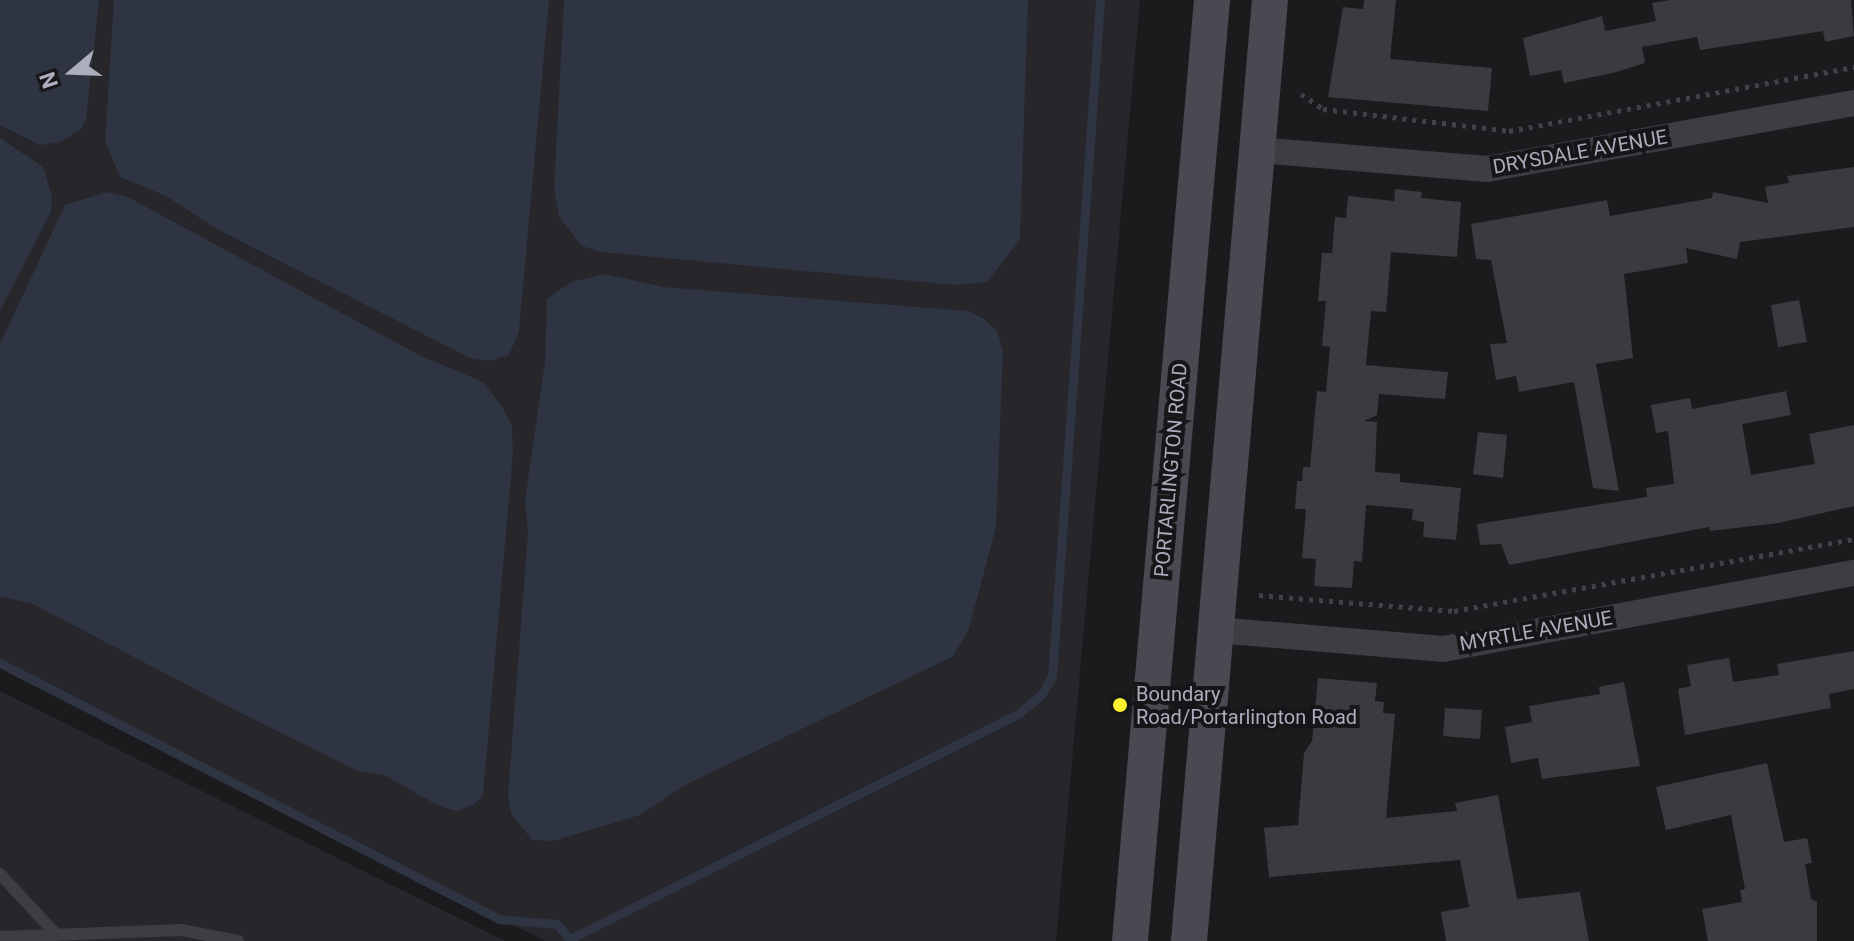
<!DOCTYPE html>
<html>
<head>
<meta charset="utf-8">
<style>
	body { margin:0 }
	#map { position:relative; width:1854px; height:941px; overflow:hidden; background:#1b1a1d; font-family:Roboto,sans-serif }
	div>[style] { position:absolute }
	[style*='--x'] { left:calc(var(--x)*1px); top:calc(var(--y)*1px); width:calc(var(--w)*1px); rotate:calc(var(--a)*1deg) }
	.built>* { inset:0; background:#27262a }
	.water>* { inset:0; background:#2f3442 }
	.stream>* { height:9px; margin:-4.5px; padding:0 4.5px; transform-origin:4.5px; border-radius:4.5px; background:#2f3442 }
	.building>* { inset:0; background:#3b3a3f }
	.path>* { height:5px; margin-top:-2.5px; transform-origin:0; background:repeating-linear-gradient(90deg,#414149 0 4px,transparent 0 10px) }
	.service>* { height:12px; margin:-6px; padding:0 6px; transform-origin:6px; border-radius:6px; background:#3e3d44 }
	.minor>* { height:26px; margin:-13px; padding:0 13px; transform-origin:13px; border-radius:13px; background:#3e3d44 }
	.secondary>* { height:36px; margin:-18px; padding:0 18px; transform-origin:18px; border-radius:18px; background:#494952 }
	.dots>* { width:22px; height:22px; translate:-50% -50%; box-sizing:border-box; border:4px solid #161518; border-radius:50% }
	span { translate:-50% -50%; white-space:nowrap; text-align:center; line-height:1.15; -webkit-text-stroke:8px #161518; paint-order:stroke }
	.street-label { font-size:20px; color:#acadbd }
	.poi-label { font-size:20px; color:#acadbd }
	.left { translate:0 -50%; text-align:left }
	.north { position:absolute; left:32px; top:32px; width:80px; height:80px; -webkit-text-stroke:6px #161518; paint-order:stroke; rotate:251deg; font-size:22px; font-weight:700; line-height:32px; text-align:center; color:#acadbd }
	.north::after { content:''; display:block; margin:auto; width:28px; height:36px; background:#acadbd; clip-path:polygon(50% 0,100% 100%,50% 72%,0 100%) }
</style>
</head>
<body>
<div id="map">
	<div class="built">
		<i style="clip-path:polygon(0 0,1140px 0,1056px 941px,545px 941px,0 667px)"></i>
		<i style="clip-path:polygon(0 691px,505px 941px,0 941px)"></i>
	</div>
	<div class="water">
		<i style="clip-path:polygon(0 0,99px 0,86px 119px,81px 129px,61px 142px,40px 145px,0 125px)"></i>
		<i style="clip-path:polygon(114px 0,549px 0,519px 331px,509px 355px,489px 361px,470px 358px,217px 229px,166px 196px,120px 177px,105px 141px)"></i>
		<i style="clip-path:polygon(564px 0,1028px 0,1020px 240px,987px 282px,955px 285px,601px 252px,582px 246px,559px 217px,554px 188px)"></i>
		<i style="clip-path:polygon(0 138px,43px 167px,52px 196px,51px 212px,0 311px)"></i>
		<i style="clip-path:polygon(107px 192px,128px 197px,419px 355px,483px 382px,504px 410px,512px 426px,513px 453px,483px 795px,475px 804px,457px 811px,439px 806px,384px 775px,360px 772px,235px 710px,31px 603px,0 597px,0 344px,65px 205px)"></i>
		<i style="clip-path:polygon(605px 274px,663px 287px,969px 311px,984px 319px,997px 331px,1003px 351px,996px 527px,968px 632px,952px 657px,685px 785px,640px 815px,553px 841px,532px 840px,511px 813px,508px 795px,528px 532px,525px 500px,545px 362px,547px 299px,571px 282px)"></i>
	</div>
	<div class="stream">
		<i style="--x:0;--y:663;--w:561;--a:27.16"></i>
		<i style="--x:499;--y:919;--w:58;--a:4.9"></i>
		<i style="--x:557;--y:924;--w:22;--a:51"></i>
		<i style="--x:570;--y:939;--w:501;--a:-26.67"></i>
		<i style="--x:1018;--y:714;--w:30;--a:-40"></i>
		<i style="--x:1041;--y:695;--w:21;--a:-59"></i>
		<i style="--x:1052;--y:677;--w:679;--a:-85.94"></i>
	</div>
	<div class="building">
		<i style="clip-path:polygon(1364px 0,1396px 0,1390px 59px,1492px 68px,1488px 111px,1328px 97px,1343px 7px,1363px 9px)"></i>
		<i style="clip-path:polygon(1670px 0,1851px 0,1854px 36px,1825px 42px,1823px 31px,1700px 50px,1697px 37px,1642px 47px,1645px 63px,1613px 73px,1564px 83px,1561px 70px,1530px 76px,1523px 38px,1602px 16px,1605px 31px,1656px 21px,1652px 3px)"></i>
		<i style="clip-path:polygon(1854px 167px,1854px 227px,1740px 242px,1737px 259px,1686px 248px,1688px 263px,1624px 274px,1633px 358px,1596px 364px,1619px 491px,1593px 488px,1574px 382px,1519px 392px,1516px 376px,1496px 380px,1490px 344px,1507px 343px,1491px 260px,1476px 259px,1471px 224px,1607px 200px,1610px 216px,1712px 198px,1713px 192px,1768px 203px,1765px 187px,1789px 183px,1787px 176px)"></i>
		<i style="clip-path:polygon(1395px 189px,1422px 192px,1421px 198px,1461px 202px,1457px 257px,1391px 252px,1386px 312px,1371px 311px,1366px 365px,1448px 372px,1445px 399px,1379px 394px,1377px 415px,1364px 421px,1377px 422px,1375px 472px,1400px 474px,1400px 482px,1461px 488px,1456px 540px,1423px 537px,1424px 522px,1412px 520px,1413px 509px,1366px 505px,1362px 562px,1354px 561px,1352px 588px,1314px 586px,1316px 559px,1302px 558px,1306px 509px,1295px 509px,1297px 481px,1302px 481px,1303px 467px,1310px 467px,1317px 391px,1326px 392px,1330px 347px,1322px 346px,1326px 301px,1318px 301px,1322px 253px,1332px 253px,1335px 217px,1346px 218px,1348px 196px,1394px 201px)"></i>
		<i style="clip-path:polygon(1799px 300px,1807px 342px,1778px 347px,1771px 305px)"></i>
		<i style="clip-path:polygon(1786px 391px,1791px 415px,1742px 424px,1751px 475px,1815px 464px,1809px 434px,1854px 425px,1854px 506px,1778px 523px,1710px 531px,1709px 527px,1509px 565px,1501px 544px,1480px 545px,1477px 524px,1647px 497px,1646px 488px,1674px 484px,1668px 431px,1656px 433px,1651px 405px,1690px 398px,1692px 409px)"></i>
		<i style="clip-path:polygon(1478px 432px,1507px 435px,1503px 478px,1473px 474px)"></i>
		<i style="clip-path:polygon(1854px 651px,1854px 689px,1829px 694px,1831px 708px,1685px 735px,1678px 689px,1691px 686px,1687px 665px,1729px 658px,1733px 682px,1779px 675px,1777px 664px)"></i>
		<i style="clip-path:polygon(1318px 678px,1377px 683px,1375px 701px,1384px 702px,1383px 713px,1395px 714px,1386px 818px,1457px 811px,1455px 803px,1498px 795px,1517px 899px,1580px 892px,1589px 941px,1446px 941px,1441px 912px,1469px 907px,1460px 860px,1269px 877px,1264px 828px,1298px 825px,1304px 753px,1312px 741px)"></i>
		<i style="clip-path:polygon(1624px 682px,1640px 766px,1542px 779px,1538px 758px,1511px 763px,1505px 727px,1532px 722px,1529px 706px,1600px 694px,1599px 687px)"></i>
		<i style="clip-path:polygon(1445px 708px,1482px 710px,1480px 739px,1443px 736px)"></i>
		<i style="clip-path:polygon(1767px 763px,1784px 842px,1807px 838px,1812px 863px,1805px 864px,1811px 899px,1817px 902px,1817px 941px,1708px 941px,1702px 909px,1742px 902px,1740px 890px,1745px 889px,1731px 815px,1666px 830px,1656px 787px)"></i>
	</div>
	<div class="path">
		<i style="--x:1301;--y:94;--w:27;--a:34"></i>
		<i style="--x:1323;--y:109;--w:187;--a:6.7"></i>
		<i style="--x:1509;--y:131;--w:351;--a:-10.5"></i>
		<i style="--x:1259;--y:595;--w:196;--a:4.7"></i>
		<i style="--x:1454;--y:611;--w:406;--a:-10.2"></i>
	</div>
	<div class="service">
		<i style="--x:0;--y:874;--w:82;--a:47"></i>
		<i style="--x:0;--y:937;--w:181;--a:-2.2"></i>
		<i style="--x:181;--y:930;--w:58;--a:10.9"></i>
	</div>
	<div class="minor">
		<i style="--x:1257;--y:150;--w:231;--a:4.7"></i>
		<i style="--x:1487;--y:169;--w:373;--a:-10.2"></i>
		<i style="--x:1216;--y:630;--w:228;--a:4.8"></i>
		<i style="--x:1443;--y:649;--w:418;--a:-10.5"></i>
	</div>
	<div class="secondary">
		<i style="--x:1130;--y:941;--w:945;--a:-85.02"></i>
		<i style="--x:1189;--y:941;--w:944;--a:-85.08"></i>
	</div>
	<div class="dots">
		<i style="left:1120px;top:705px;background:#fff030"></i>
	</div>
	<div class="street-label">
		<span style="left:1580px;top:152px;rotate:-10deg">DRYSDALE AVENUE</span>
		<span style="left:1171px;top:470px;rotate:-85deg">PORTARLINGTON ROAD</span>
		<span style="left:1536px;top:631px;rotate:-10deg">MYRTLE AVENUE</span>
	</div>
	<div class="poi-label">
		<span class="left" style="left:1136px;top:706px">Boundary<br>Road/Portarlington Road</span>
	</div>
	<div class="north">N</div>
</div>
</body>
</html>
